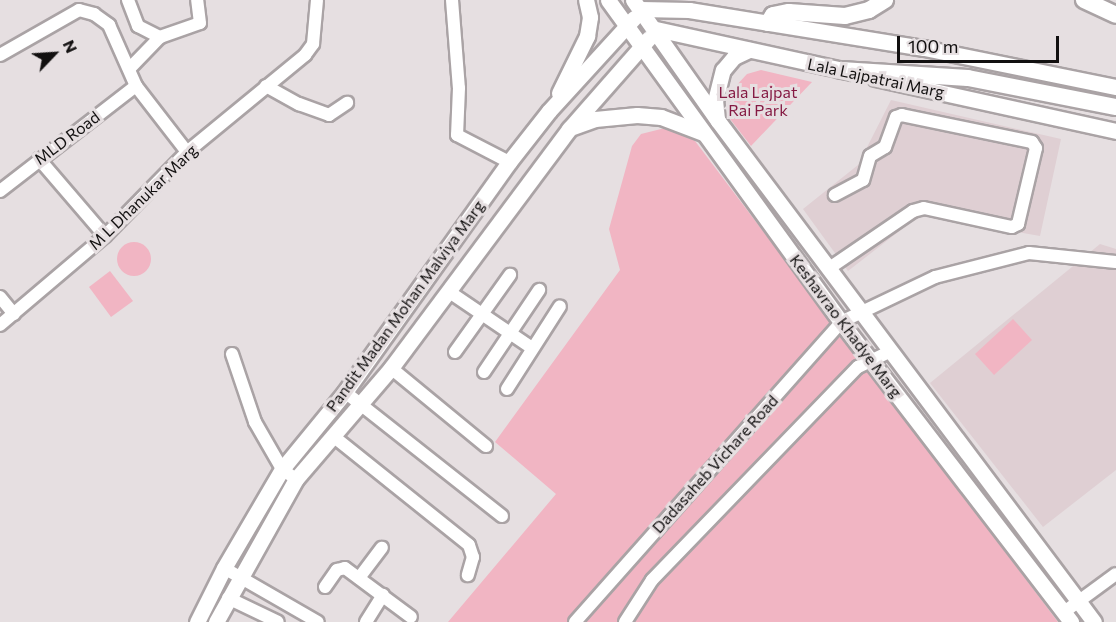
<!DOCTYPE html>
<html>
<head>
<meta charset="utf-8">
<style>
	body { margin:0 }
	#map { position:relative; width:1116px; height:622px; overflow:hidden; background:#e6dfe1; font-family:Commissioner,sans-serif }
	div>[style] { position:absolute }
	[style*='--x'] { left:calc(var(--x)*1px); top:calc(var(--y)*1px); width:calc(var(--w)*1px); rotate:calc(var(--a)*1deg) }
	.built>* { inset:0; background:#dfcfd3 }
	.green>* { inset:0; background:#f1b5c3 }
	.round { border-radius:50% }
	.roads { filter:drop-shadow(2px 0 #aaa3a5) drop-shadow(-2px 0 #aaa3a5) drop-shadow(0 2px #aaa3a5) drop-shadow(0 -2px #aaa3a5) }
	.minor>* { height:12px; margin:-6px; padding:0 6px; transform-origin:6px; border-radius:6px; background:#fff }
	.major>* { height:15px; margin:-7.5px; padding:0 7.5px; transform-origin:7.5px; border-radius:7.5px; background:#fff }
	.highway>* { height:16px; margin:-8px; padding:0 8px; transform-origin:8px; border-radius:8px; background:#fff }
	span { translate:-50% -50%; white-space:nowrap; text-align:center; line-height:1.15; -webkit-text-stroke:6px #e6dfe1; paint-order:stroke }
	.street-label { font-size:16px; color:#121010 }
	.park-label { font-size:16px; color:#851a43 }
	.north { position:absolute; left:24px; top:24px; width:60px; height:60px; -webkit-text-stroke:4px #e6dfe1; paint-order:stroke; rotate:65deg; font-size:16px; font-weight:700; line-height:24px; text-align:center; color:#121010 }
	.north::after { content:''; display:block; margin:auto; width:21px; height:27px; background:#121010; clip-path:polygon(50% 0,100% 100%,50% 72%,0 100%) }
	.scale { position:absolute; left:897px; top:36px; width:162px; height:27px; box-sizing:border-box; border:3px solid #121010; border-top:0; padding-left:8px; font-size:18px; line-height:21px; white-space:nowrap; color:#121010; -webkit-text-stroke:4px #e6dfe1; paint-order:stroke }
</style>
</head>
<body>
<div id="map">
	<div class="built">
		<i style="clip-path:polygon(891px 100px,1061px 139px,1040px 236px,920px 215px,848px 271px,803px 209px,858px 165px)"></i>
		<i style="clip-path:polygon(1100px 244px,1116px 249px,1116px 470px,1043px 527px,930px 383px)"></i>
	</div>
	<div class="green">
		<i style="clip-path:polygon(761px 70px,812px 82px,751px 146px,727px 115px,734px 88px,747px 74px)"></i>
		<i style="clip-path:polygon(665px 128px,680px 131px,695px 141px,1058px 622px,448px 622px,556px 494px,495px 442px,620px 270px,609px 229px,632px 146px,641px 134px)"></i>
		<i class="round" style="left:117px;top:242px;width:34px;height:34px"></i>
		<i style="clip-path:polygon(110px 271px,133px 301px,111px 317px,89px 287px)"></i>
		<i style="clip-path:polygon(1013px 319px,1032px 340px,994px 375px,975px 354px)"></i>
	</div>
	<div class="roads">
		<div class="minor">
			<i style="--x:128;--y:0;--w:28;--a:69"></i>
			<i style="--x:138;--y:26;--w:25;--a:27"></i>
			<i style="--x:452;--y:0;--w:88;--a:85.5"></i>
			<i style="--x:459;--y:88;--w:47;--a:92.4"></i>
			<i style="--x:457;--y:135;--w:59;--a:27.4"></i>
			<i style="--x:0;--y:55;--w:91;--a:-29.7"></i>
			<i style="--x:79;--y:10;--w:16;--a:15"></i>
			<i style="--x:94;--y:14;--w:19;--a:36"></i>
			<i style="--x:109;--y:25;--w:67;--a:66.1"></i>
			<i style="--x:136;--y:86;--w:83;--a:52.3"></i>
			<i style="--x:130;--y:68;--w:43;--a:-45.9"></i>
			<i style="--x:160;--y:37;--w:42;--a:-19.3"></i>
			<i style="--x:200;--y:23;--w:23;--a:-97"></i>
			<i style="--x:266;--y:86;--w:38;--a:29"></i>
			<i style="--x:299;--y:104;--w:32;--a:20"></i>
			<i style="--x:329;--y:115;--w:22;--a:-34"></i>
			<i style="--x:39;--y:159;--w:101;--a:49.4"></i>
			<i style="--x:0;--y:191;--w:172;--a:-37.7"></i>
			<i style="--x:828;--y:269;--w:103;--a:-34.3"></i>
			<i style="--x:913;--y:211;--w:11;--a:-15"></i>
			<i style="--x:924;--y:208;--w:90;--a:12.2"></i>
			<i style="--x:1012;--y:227;--w:7;--a:-27"></i>
			<i style="--x:1018;--y:224;--w:78;--a:-76.7"></i>
			<i style="--x:1036;--y:148;--w:7;--a:-124"></i>
			<i style="--x:1032;--y:142;--w:133;--a:-168.3"></i>
			<i style="--x:902;--y:115;--w:6;--a:162"></i>
			<i style="--x:896;--y:117;--w:32;--a:110"></i>
			<i style="--x:885;--y:147;--w:17;--a:149"></i>
			<i style="--x:870;--y:156;--w:25;--a:106"></i>
			<i style="--x:863;--y:180;--w:32;--a:152"></i>
			<i style="--x:448;--y:291;--w:102;--a:34.2"></i>
			<i style="--x:0;--y:297;--w:22;--a:51"></i>
			<i style="--x:0;--y:325;--w:138;--a:-40.3"></i>
			<i style="--x:105;--y:236;--w:117;--a:-45.7"></i>
			<i style="--x:187;--y:152;--w:153;--a:-39.4"></i>
			<i style="--x:305;--y:55;--w:14;--a:-54"></i>
			<i style="--x:313;--y:44;--w:44;--a:-84.8"></i>
			<i style="--x:455;--y:352;--w:95;--a:-54.5"></i>
			<i style="--x:232;--y:354;--w:72;--a:71.3"></i>
			<i style="--x:255;--y:422;--w:54;--a:60.1"></i>
			<i style="--x:282;--y:469;--w:17;--a:36"></i>
			<i style="--x:391;--y:368;--w:123;--a:39.4"></i>
			<i style="--x:484;--y:372;--w:99;--a:-56.1"></i>
			<i style="--x:507;--y:389;--w:98;--a:-57.4"></i>
			<i style="--x:345;--y:392;--w:200;--a:38.3"></i>
			<i style="--x:333;--y:436;--w:174;--a:38.7"></i>
			<i style="--x:469;--y:545;--w:13;--a:72"></i>
			<i style="--x:473;--y:557;--w:19;--a:106"></i>
			<i style="--x:224;--y:568;--w:108;--a:29.9"></i>
			<i style="--x:359;--y:578;--w:38;--a:-53"></i>
			<i style="--x:325;--y:587;--w:21;--a:-55"></i>
			<i style="--x:337;--y:570;--w:8;--a:-14"></i>
			<i style="--x:345;--y:568;--w:82;--a:36.6"></i>
			<i style="--x:228;--y:598;--w:55;--a:25.6"></i>
			<i style="--x:1064;--y:612;--w:64;--a:-36.2"></i>
			<i style="--x:366;--y:622;--w:32;--a:-58"></i>
			<i style="--x:575;--y:622;--w:401;--a:-48.4"></i>
			<i style="--x:841;--y:322;--w:104;--a:-25.6"></i>
			<i style="--x:935;--y:277;--w:97;--a:-14.3"></i>
			<i style="--x:1029;--y:253;--w:87;--a:5.9"></i>
			<i style="--x:625;--y:622;--w:50;--a:-57.3"></i>
			<i style="--x:652;--y:580;--w:296;--a:-46"></i>
			<i style="--x:858;--y:367;--w:37;--a:-26"></i>
		</div>
		<div class="major">
			<i style="--x:608;--y:0;--w:397;--a:54.1"></i>
			<i style="--x:841;--y:322;--w:378;--a:52.5"></i>
			<i style="--x:633;--y:0;--w:148;--a:54.9"></i>
			<i style="--x:718;--y:121;--w:626;--a:53.11"></i>
			<i style="--x:641;--y:9;--w:48;--a:1.2"></i>
			<i style="--x:689;--y:10;--w:238;--a:9.2"></i>
			<i style="--x:924;--y:48;--w:196;--a:11.5"></i>
			<i style="--x:656;--y:29;--w:201;--a:12.4"></i>
			<i style="--x:875;--y:78;--w:247;--a:12.4"></i>
			<i style="--x:559;--y:93;--w:64;--a:-63.8"></i>
			<i style="--x:587;--y:36;--w:19;--a:-81"></i>
			<i style="--x:590;--y:17;--w:17;--a:-103"></i>
			<i style="--x:717;--y:119;--w:18;--a:-96"></i>
			<i style="--x:715;--y:101;--w:32;--a:-76"></i>
			<i style="--x:723;--y:70;--w:17;--a:-50"></i>
			<i style="--x:734;--y:57;--w:17;--a:-25"></i>
			<i style="--x:573;--y:127;--w:23;--a:-20"></i>
			<i style="--x:595;--y:119;--w:42;--a:-5.4"></i>
			<i style="--x:637;--y:115;--w:24;--a:5"></i>
			<i style="--x:661;--y:117;--w:45;--a:20.9"></i>
			<i style="--x:197;--y:622;--w:60;--a:-63.4"></i>
			<i style="--x:224;--y:568;--w:115;--a:-59.6"></i>
			<i style="--x:282;--y:469;--w:99;--a:-50.7"></i>
			<i style="--x:345;--y:392;--w:282;--a:-54.5"></i>
			<i style="--x:509;--y:162;--w:65;--a:-51.9"></i>
			<i style="--x:549;--y:111;--w:126;--a:-47.6"></i>
			<i style="--x:216;--y:622;--w:164;--a:-60.8"></i>
			<i style="--x:296;--y:479;--w:146;--a:-49.4"></i>
			<i style="--x:391;--y:368;--w:298;--a:-53.3"></i>
			<i style="--x:569;--y:129;--w:121;--a:-48.7"></i>
		</div>
		<div class="highway">
			<i style="--x:1084;--y:0;--w:35;--a:25"></i>
			<i style="--x:768;--y:23;--w:9;--a:-58"></i>
			<i style="--x:773;--y:15;--w:16;--a:-11"></i>
			<i style="--x:789;--y:12;--w:56;--a:4.1"></i>
			<i style="--x:845;--y:16;--w:25;--a:-14"></i>
			<i style="--x:869;--y:10;--w:19;--a:-32"></i>
			<i style="--x:841;--y:70;--w:127;--a:3.6"></i>
			<i style="--x:968;--y:78;--w:151;--a:11.1"></i>
		</div>
	</div>
	<div class="street-label">
		<span style="left:876px;top:78px;rotate:12deg">Lala Lajpatrai Marg</span>
		<span style="left:67px;top:138px;rotate:-37deg">MLD Road</span>
		<span style="left:143px;top:197px;rotate:-44deg">M L Dhanukar Marg</span>
		<span style="left:405px;top:306px;rotate:-54deg">Pandit Madan Mohan Malviya Marg</span>
		<span style="left:846px;top:326px;rotate:53deg">Keshavrao Khadye Marg</span>
		<span style="left:715px;top:464px;rotate:-48deg">Dadasaheb Vichare Road</span>
	</div>
	<div class="park-label">
		<span style="left:758px;top:101px">Lala Lajpat<br>Rai Park</span>
	</div>
	<div class="north">N</div>
	<div class="scale">100 m</div>
</div>
</body>
</html>
